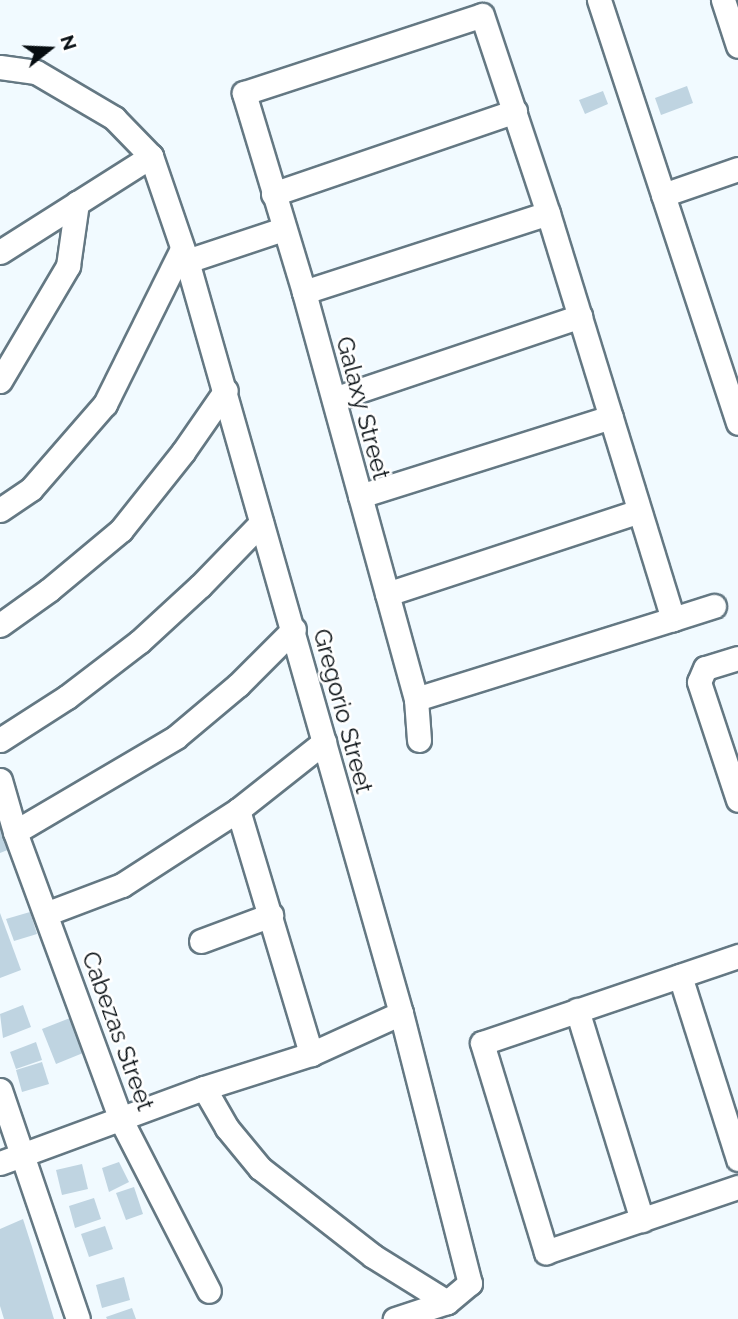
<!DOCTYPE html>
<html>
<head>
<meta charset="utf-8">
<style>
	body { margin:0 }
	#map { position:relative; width:738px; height:1319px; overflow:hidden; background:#f1faff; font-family:Raleway,sans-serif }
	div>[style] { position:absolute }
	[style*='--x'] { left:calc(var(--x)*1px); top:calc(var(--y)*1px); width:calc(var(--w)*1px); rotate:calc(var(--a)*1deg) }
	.building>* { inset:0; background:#bfd4e1 }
	.roads { filter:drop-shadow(2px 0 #647883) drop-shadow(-2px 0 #647883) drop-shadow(0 2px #647883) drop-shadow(0 -2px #647883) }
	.minor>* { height:23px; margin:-11.5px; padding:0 11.5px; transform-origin:11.5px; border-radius:11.5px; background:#fff }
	span { translate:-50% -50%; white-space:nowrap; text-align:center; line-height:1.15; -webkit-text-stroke:5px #fff; paint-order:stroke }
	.street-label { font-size:24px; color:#060d11 }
	.north { position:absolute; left:14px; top:14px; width:70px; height:70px; -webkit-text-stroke:5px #fff; paint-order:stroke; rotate:72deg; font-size:19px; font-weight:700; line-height:28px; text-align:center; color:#060d11 }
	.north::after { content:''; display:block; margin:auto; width:24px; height:32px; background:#060d11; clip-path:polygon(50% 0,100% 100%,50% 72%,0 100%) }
</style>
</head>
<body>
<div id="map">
	<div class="building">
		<i style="clip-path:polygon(687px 86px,693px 103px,661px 115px,655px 98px)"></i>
		<i style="clip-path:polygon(603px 91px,608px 104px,585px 114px,579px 100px)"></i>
		<i style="clip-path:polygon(0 825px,10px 849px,0 853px)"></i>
		<i style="clip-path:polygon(30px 912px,37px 934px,14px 941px,6px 919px)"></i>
		<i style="clip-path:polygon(0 913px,21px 970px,0 978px)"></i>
		<i style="clip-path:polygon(23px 1005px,31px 1027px,3px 1038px,0 1014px)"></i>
		<i style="clip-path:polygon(70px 1018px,83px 1053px,56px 1064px,42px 1029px)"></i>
		<i style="clip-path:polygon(36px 1042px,42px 1060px,16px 1069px,10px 1052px)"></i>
		<i style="clip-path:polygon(42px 1062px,49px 1084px,22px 1092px,16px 1070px)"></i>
		<i style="clip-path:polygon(119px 1162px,129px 1182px,109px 1192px,102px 1168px)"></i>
		<i style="clip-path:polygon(82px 1164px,88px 1189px,62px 1195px,56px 1170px)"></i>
		<i style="clip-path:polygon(134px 1187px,143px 1214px,126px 1220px,116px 1193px)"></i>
		<i style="clip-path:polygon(94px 1198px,101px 1219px,75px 1228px,69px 1206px)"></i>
		<i style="clip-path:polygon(23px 1219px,32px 1247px,54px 1319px,4px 1319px,0 1306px,0 1229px)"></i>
		<i style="clip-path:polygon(105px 1226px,113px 1249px,89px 1257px,81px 1234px)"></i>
		<i style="clip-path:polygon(124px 1277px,130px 1300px,102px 1308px,96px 1285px)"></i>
		<i style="clip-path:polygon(132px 1308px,136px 1319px,107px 1319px,106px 1317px)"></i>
	</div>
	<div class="roads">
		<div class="minor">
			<i style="--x:599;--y:0;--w:445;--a:71.8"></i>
			<i style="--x:723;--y:0;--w:48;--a:71.9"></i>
			<i style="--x:0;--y:67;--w:36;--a:8"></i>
			<i style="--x:36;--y:72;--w:91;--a:30.5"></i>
			<i style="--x:114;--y:118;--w:53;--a:45.8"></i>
			<i style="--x:151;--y:156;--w:111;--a:71.1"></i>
			<i style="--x:187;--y:261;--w:782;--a:74.12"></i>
			<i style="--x:401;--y:1013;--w:279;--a:75.7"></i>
			<i style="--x:470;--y:1283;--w:30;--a:140"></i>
			<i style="--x:447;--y:1302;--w:55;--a:161.9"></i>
			<i style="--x:273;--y:194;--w:256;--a:-18.9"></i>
			<i style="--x:663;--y:195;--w:79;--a:-19.1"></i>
			<i style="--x:0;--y:252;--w:179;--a:-32.4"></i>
			<i style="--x:187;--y:261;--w:101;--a:-18.4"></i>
			<i style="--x:304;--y:292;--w:256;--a:-17.9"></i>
			<i style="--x:0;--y:381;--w:134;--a:-59.4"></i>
			<i style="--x:68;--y:266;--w:64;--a:-81.9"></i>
			<i style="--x:334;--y:399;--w:260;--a:-18.6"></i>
			<i style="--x:360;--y:496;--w:263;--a:-17.5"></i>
			<i style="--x:0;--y:510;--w:37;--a:-34"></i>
			<i style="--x:31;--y:489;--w:113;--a:-49"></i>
			<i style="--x:105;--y:404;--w:173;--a:-63.6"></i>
			<i style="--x:387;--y:594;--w:265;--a:-18.2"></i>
			<i style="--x:0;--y:625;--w:60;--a:-35.5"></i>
			<i style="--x:49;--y:590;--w:94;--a:-39.8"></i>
			<i style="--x:121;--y:530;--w:100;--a:-51.5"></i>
			<i style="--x:183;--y:452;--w:75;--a:-55.3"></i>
			<i style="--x:738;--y:658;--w:34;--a:163"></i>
			<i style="--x:705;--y:668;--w:15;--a:113"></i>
			<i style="--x:699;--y:682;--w:124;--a:71.7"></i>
			<i style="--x:416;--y:699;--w:269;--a:-17.3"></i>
			<i style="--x:0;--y:740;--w:80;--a:-32.7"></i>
			<i style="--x:67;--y:697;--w:91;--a:-37.4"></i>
			<i style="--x:139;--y:642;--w:83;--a:-42.6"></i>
			<i style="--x:200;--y:586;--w:88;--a:-45.9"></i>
			<i style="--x:419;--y:740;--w:41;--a:-94.2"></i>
			<i style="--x:416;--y:699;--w:422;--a:-105.4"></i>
			<i style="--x:304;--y:292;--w:208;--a:-106.8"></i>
			<i style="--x:244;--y:93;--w:250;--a:-18.1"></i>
			<i style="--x:482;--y:15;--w:209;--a:71.6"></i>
			<i style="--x:548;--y:213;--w:425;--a:72.9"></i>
			<i style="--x:673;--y:619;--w:43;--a:-17.6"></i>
			<i style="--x:0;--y:780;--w:54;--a:73.9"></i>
			<i style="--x:15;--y:832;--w:307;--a:69.8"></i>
			<i style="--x:121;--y:1120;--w:192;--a:62.8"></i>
			<i style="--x:238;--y:810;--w:255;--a:73.3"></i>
			<i style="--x:15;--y:832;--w:187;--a:-30.5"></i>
			<i style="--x:176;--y:737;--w:81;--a:-40"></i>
			<i style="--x:238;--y:685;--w:79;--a:-45"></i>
			<i style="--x:48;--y:913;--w:79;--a:-20.7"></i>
			<i style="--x:122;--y:885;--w:138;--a:-32.9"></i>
			<i style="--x:238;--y:810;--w:110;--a:-38.3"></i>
			<i style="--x:201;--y:941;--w:75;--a:-20.4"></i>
			<i style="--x:738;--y:956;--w:270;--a:161.2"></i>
			<i style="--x:482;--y:1043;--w:219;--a:73"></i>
			<i style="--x:546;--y:1252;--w:203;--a:-18.7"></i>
			<i style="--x:680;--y:976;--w:192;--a:72.4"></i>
			<i style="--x:577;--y:1010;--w:220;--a:72.8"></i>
			<i style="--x:204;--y:1088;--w:46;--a:60.1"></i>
			<i style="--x:227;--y:1128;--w:52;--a:50.5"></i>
			<i style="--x:260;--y:1168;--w:143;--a:37.9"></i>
			<i style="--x:373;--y:1256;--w:87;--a:31.9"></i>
			<i style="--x:0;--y:1090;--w:242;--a:71.2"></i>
			<i style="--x:0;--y:1163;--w:217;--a:-20.2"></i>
			<i style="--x:204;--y:1088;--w:112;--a:-17.6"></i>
			<i style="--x:311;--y:1054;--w:99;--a:-24.5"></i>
		</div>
	</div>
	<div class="street-label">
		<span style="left:363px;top:408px;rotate:75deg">Galaxy Street</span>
		<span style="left:343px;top:711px;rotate:75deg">Gregorio Street</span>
		<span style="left:118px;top:1031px;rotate:70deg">Cabezas Street</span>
	</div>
	<div class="north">N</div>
</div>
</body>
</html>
